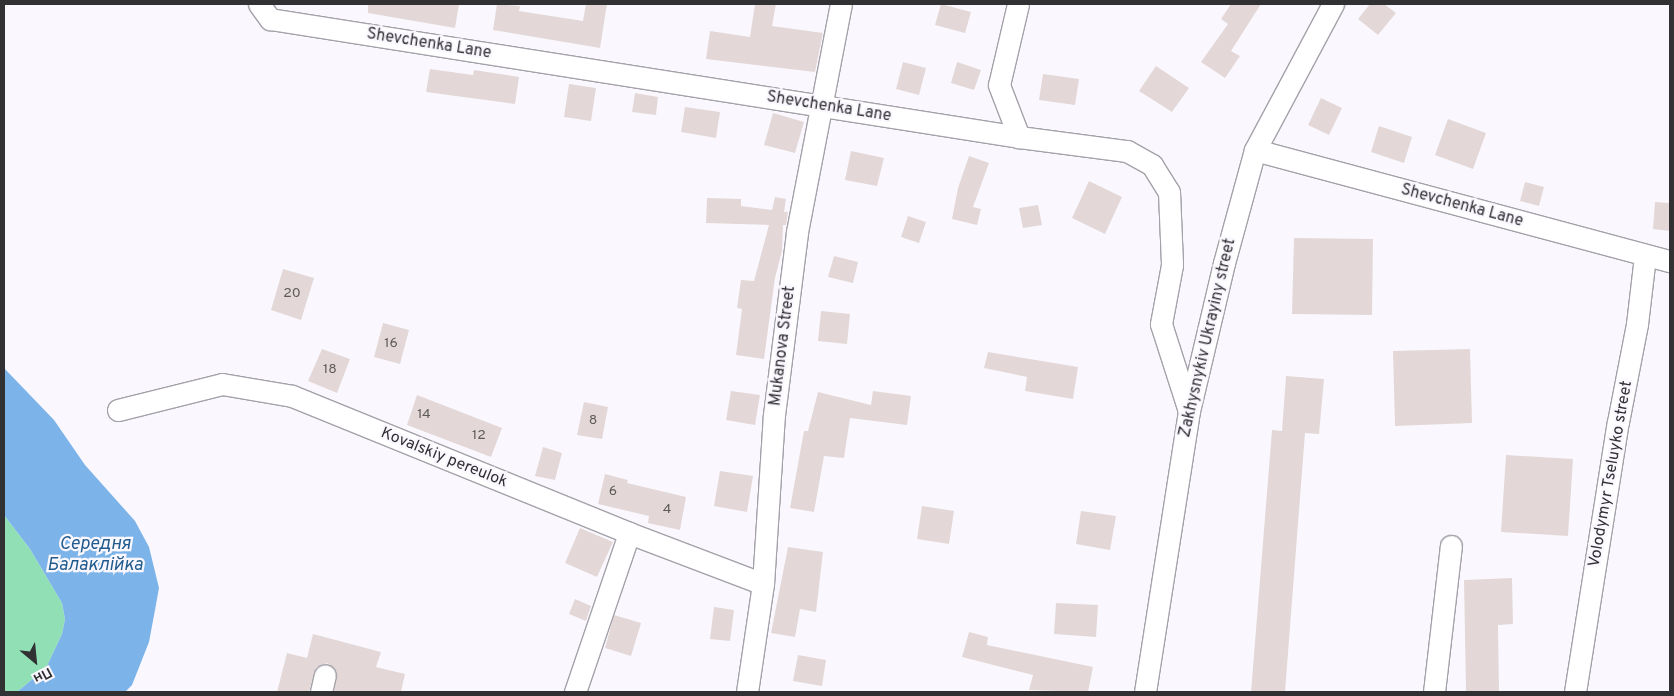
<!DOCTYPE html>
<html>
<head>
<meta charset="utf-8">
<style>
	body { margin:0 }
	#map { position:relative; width:1674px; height:696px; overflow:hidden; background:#faf8fe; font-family:Overpass,sans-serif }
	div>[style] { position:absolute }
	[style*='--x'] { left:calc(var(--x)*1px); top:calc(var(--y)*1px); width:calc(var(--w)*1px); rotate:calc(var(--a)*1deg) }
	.forest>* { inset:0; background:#90dfb5 }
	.water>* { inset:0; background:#7cb3e9 }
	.building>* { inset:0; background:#e3d8d7 }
	.roads { filter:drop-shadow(1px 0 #a4a1a9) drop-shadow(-1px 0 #a4a1a9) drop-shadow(0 1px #a4a1a9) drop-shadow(0 -1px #a4a1a9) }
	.minor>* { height:21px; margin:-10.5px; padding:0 10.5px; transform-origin:10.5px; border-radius:10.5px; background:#fff }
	span { translate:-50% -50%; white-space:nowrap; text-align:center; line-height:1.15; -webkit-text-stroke:4.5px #faf8fe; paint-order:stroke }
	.number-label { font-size:14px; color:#5e5a5c }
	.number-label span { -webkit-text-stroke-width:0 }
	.street-label { font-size:16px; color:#313033 }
	.water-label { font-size:18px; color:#215b8d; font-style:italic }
	.frame { position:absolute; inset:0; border:5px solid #313033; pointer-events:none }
	.north { position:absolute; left:10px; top:636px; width:50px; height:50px; -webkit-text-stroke:4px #faf8fe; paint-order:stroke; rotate:152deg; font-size:14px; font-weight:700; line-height:20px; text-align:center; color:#313033 }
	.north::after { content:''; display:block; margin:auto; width:18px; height:22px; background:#313033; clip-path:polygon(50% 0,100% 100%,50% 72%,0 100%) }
</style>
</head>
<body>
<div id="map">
	<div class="forest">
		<i style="clip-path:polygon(4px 515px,30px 549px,62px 603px,65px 619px,62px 634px,46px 668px,17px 692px,4px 692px)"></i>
	</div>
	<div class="water">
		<i style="clip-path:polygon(4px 368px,54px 420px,85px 465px,135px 521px,149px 547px,159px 588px,155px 610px,149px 642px,132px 685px,125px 692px,17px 692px,46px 668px,62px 634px,65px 619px,62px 603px,30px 549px,4px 515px)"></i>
	</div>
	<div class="building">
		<i style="clip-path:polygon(368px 4px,459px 4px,455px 28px,368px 13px)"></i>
		<i style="clip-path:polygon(497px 4px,520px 6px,519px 11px,583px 21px,586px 4px,607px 4px,600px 48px,493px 30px)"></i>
		<i style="clip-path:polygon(755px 4px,776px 4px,772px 26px,823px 33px,815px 72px,706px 59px,710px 31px,750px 37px)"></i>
		<i style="clip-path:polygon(941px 4px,971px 12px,965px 33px,935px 25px)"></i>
		<i style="clip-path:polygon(1231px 4px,1261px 4px,1231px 51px,1240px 56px,1225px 78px,1201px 62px,1228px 24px,1221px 19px)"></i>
		<i style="clip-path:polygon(1370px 4px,1384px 4px,1396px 13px,1378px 35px,1358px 19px)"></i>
		<i style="clip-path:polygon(903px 62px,926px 68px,919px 95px,896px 89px)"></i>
		<i style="clip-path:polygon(957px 62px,981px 70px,974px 90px,951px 83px)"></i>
		<i style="clip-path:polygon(1156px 66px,1189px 88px,1172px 112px,1139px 91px)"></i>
		<i style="clip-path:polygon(430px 69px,473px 75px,474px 70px,519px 77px,515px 104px,426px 92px)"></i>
		<i style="clip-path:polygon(1043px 74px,1079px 79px,1075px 105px,1039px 100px)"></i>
		<i style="clip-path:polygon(569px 84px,596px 88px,591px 121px,564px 117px)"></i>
		<i style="clip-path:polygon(635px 93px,658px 97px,656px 115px,632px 112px)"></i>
		<i style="clip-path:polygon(1321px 98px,1342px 108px,1329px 135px,1308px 125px)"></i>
		<i style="clip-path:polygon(685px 107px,720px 112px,716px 138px,681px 132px)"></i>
		<i style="clip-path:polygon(773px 113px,804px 122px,795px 153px,764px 145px)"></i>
		<i style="clip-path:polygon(1448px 119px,1486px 133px,1473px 169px,1435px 155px)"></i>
		<i style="clip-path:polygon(1379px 126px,1412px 137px,1404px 163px,1371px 152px)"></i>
		<i style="clip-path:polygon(851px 151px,884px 158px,877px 186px,845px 180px)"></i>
		<i style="clip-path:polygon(969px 156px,989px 163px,973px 207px,981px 209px,977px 225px,952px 219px,958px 188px)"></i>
		<i style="clip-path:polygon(1089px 181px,1122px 197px,1105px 234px,1072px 218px)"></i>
		<i style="clip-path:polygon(1525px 182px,1544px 187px,1539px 206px,1520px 201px)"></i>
		<i style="clip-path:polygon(775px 197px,786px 199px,784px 212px,788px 212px,786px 225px,783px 225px,782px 251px,775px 278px,764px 359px,736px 355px,742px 309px,737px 308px,741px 280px,754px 281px,769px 225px,706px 223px,707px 198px,741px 199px,741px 206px,772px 210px)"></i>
		<i style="clip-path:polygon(1655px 202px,1670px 203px,1670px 231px,1653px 229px)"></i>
		<i style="clip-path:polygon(1038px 205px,1042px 225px,1023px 228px,1019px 208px)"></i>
		<i style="clip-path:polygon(908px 216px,926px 222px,919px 243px,901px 237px)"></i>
		<i style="clip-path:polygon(1294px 238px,1373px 239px,1372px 315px,1292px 314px)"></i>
		<i style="clip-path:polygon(834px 256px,858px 262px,853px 283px,828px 277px)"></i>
		<i style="clip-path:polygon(283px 269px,314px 278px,301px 320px,271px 310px)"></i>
		<i style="clip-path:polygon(821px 311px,850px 314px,847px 344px,818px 341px)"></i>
		<i style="clip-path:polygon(383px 323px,409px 330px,400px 364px,374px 357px)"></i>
		<i style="clip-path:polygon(322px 349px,350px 359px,337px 393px,308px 381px)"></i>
		<i style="clip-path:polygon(1470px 349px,1472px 423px,1395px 426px,1393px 351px)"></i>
		<i style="clip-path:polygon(988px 352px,1078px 367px,1073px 399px,1025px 391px,1027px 377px,984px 368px)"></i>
		<i style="clip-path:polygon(1286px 376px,1324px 379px,1319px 434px,1305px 433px,1285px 692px,1251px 692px,1272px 430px,1282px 431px)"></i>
		<i style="clip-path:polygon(731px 391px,760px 395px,755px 425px,726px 420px)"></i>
		<i style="clip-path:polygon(873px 391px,911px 396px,907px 425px,850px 418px,844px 458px,824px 456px,814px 512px,790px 508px,804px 431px,808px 431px,818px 392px,871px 405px)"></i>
		<i style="clip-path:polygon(417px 395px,502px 428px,491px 457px,407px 425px)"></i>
		<i style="clip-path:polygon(584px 402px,608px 407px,602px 439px,577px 435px)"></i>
		<i style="clip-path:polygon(543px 447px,562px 453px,555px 480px,535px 476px)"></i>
		<i style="clip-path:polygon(1506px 455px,1573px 459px,1568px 536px,1501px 532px)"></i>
		<i style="clip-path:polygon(720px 471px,753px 476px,747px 512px,714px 506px)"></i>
		<i style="clip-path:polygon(605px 474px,628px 480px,627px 483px,686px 497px,680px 530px,648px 523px,649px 516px,598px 504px)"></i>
		<i style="clip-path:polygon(922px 506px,954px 511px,949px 544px,917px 539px)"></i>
		<i style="clip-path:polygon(1081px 511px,1116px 516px,1110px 550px,1076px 544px)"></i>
		<i style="clip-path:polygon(580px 528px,613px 542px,597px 577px,565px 563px)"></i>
		<i style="clip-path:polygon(788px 547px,823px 552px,816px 612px,800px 609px,795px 637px,771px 633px)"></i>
		<i style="clip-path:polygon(1512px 578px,1513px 624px,1498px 625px,1499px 692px,1466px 692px,1464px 580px)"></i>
		<i style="clip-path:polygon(575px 599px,591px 606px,586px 621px,569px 614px)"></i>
		<i style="clip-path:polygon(1056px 603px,1098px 605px,1096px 637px,1054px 634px)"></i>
		<i style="clip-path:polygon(714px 607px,734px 610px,730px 641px,710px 639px)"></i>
		<i style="clip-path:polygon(614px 615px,641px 623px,631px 656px,605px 648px)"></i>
		<i style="clip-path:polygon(969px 632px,988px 637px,987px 645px,1093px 667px,1088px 692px,1029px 690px,1033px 675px,962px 657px)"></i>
		<i style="clip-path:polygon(313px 634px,381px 652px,376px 667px,405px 674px,401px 692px,334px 692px,337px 672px,327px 663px,316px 667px,309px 692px,277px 692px,287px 653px,307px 658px)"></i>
		<i style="clip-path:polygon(798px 655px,826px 660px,822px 686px,793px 681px)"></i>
	</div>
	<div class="roads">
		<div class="minor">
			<i style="--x:259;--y:4;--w:19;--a:54"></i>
			<i style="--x:270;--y:19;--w:758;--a:8.95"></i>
			<i style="--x:1019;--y:137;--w:109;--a:7.4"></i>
			<i style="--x:1127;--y:151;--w:29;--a:29"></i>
			<i style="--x:1152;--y:165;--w:32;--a:58"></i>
			<i style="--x:1169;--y:192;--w:73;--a:87.6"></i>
			<i style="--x:1172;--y:265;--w:60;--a:100.6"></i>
			<i style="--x:1161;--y:324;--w:91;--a:72.2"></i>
			<i style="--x:1018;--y:4;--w:83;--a:103.2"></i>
			<i style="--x:999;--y:85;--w:56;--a:69"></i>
			<i style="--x:1255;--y:150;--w:430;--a:15"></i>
			<i style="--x:118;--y:410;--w:107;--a:-14"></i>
			<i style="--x:222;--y:384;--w:71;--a:9.7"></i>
			<i style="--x:292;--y:396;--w:364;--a:22.1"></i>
			<i style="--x:629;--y:533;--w:143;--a:20.8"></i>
			<i style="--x:321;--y:692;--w:17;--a:-77"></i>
			<i style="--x:575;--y:692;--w:168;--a:-71.2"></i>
			<i style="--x:747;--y:692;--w:109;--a:-81.6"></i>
			<i style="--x:763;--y:584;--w:169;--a:-86.3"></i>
			<i style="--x:774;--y:415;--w:184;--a:-82.8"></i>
			<i style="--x:797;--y:232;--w:232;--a:-79.1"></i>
			<i style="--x:1145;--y:692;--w:284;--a:-81.1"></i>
			<i style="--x:1189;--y:411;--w:152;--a:-76.7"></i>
			<i style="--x:1224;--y:263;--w:117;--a:-74.7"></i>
			<i style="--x:1255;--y:150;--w:166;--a:-61.9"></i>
			<i style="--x:1434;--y:692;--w:147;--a:-83.4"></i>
			<i style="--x:1575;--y:692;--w:273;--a:-81"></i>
			<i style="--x:1618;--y:422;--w:100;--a:-79"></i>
			<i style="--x:1637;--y:324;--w:68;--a:-83.3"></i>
		</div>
	</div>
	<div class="number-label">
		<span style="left:292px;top:294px">20</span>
		<span style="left:391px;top:344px">16</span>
		<span style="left:330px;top:370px">18</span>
		<span style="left:424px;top:415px">14</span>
		<span style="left:593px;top:421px">8</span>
		<span style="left:479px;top:436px">12</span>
		<span style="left:613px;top:492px">6</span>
		<span style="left:667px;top:510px">4</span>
	</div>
	<div class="street-label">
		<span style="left:429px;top:44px;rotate:9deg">Shevchenka Lane</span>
		<span style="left:829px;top:107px;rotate:9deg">Shevchenka Lane</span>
		<span style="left:1462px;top:206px;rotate:15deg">Shevchenka Lane</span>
		<span style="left:1208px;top:338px;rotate:-77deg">Zakhysnykiv Ukrayiny street</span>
		<span style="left:783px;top:346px;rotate:-83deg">Mukanova Street</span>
		<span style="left:444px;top:458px;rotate:22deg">Kovalskiy pereulok</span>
		<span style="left:1611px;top:474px;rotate:-80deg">Volodymyr Tseluyko street</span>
	</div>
	<div class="water-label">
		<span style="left:95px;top:556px">Середня<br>Балаклійка</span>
	</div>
	<div class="frame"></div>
	<div class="north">Пн</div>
</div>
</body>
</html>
